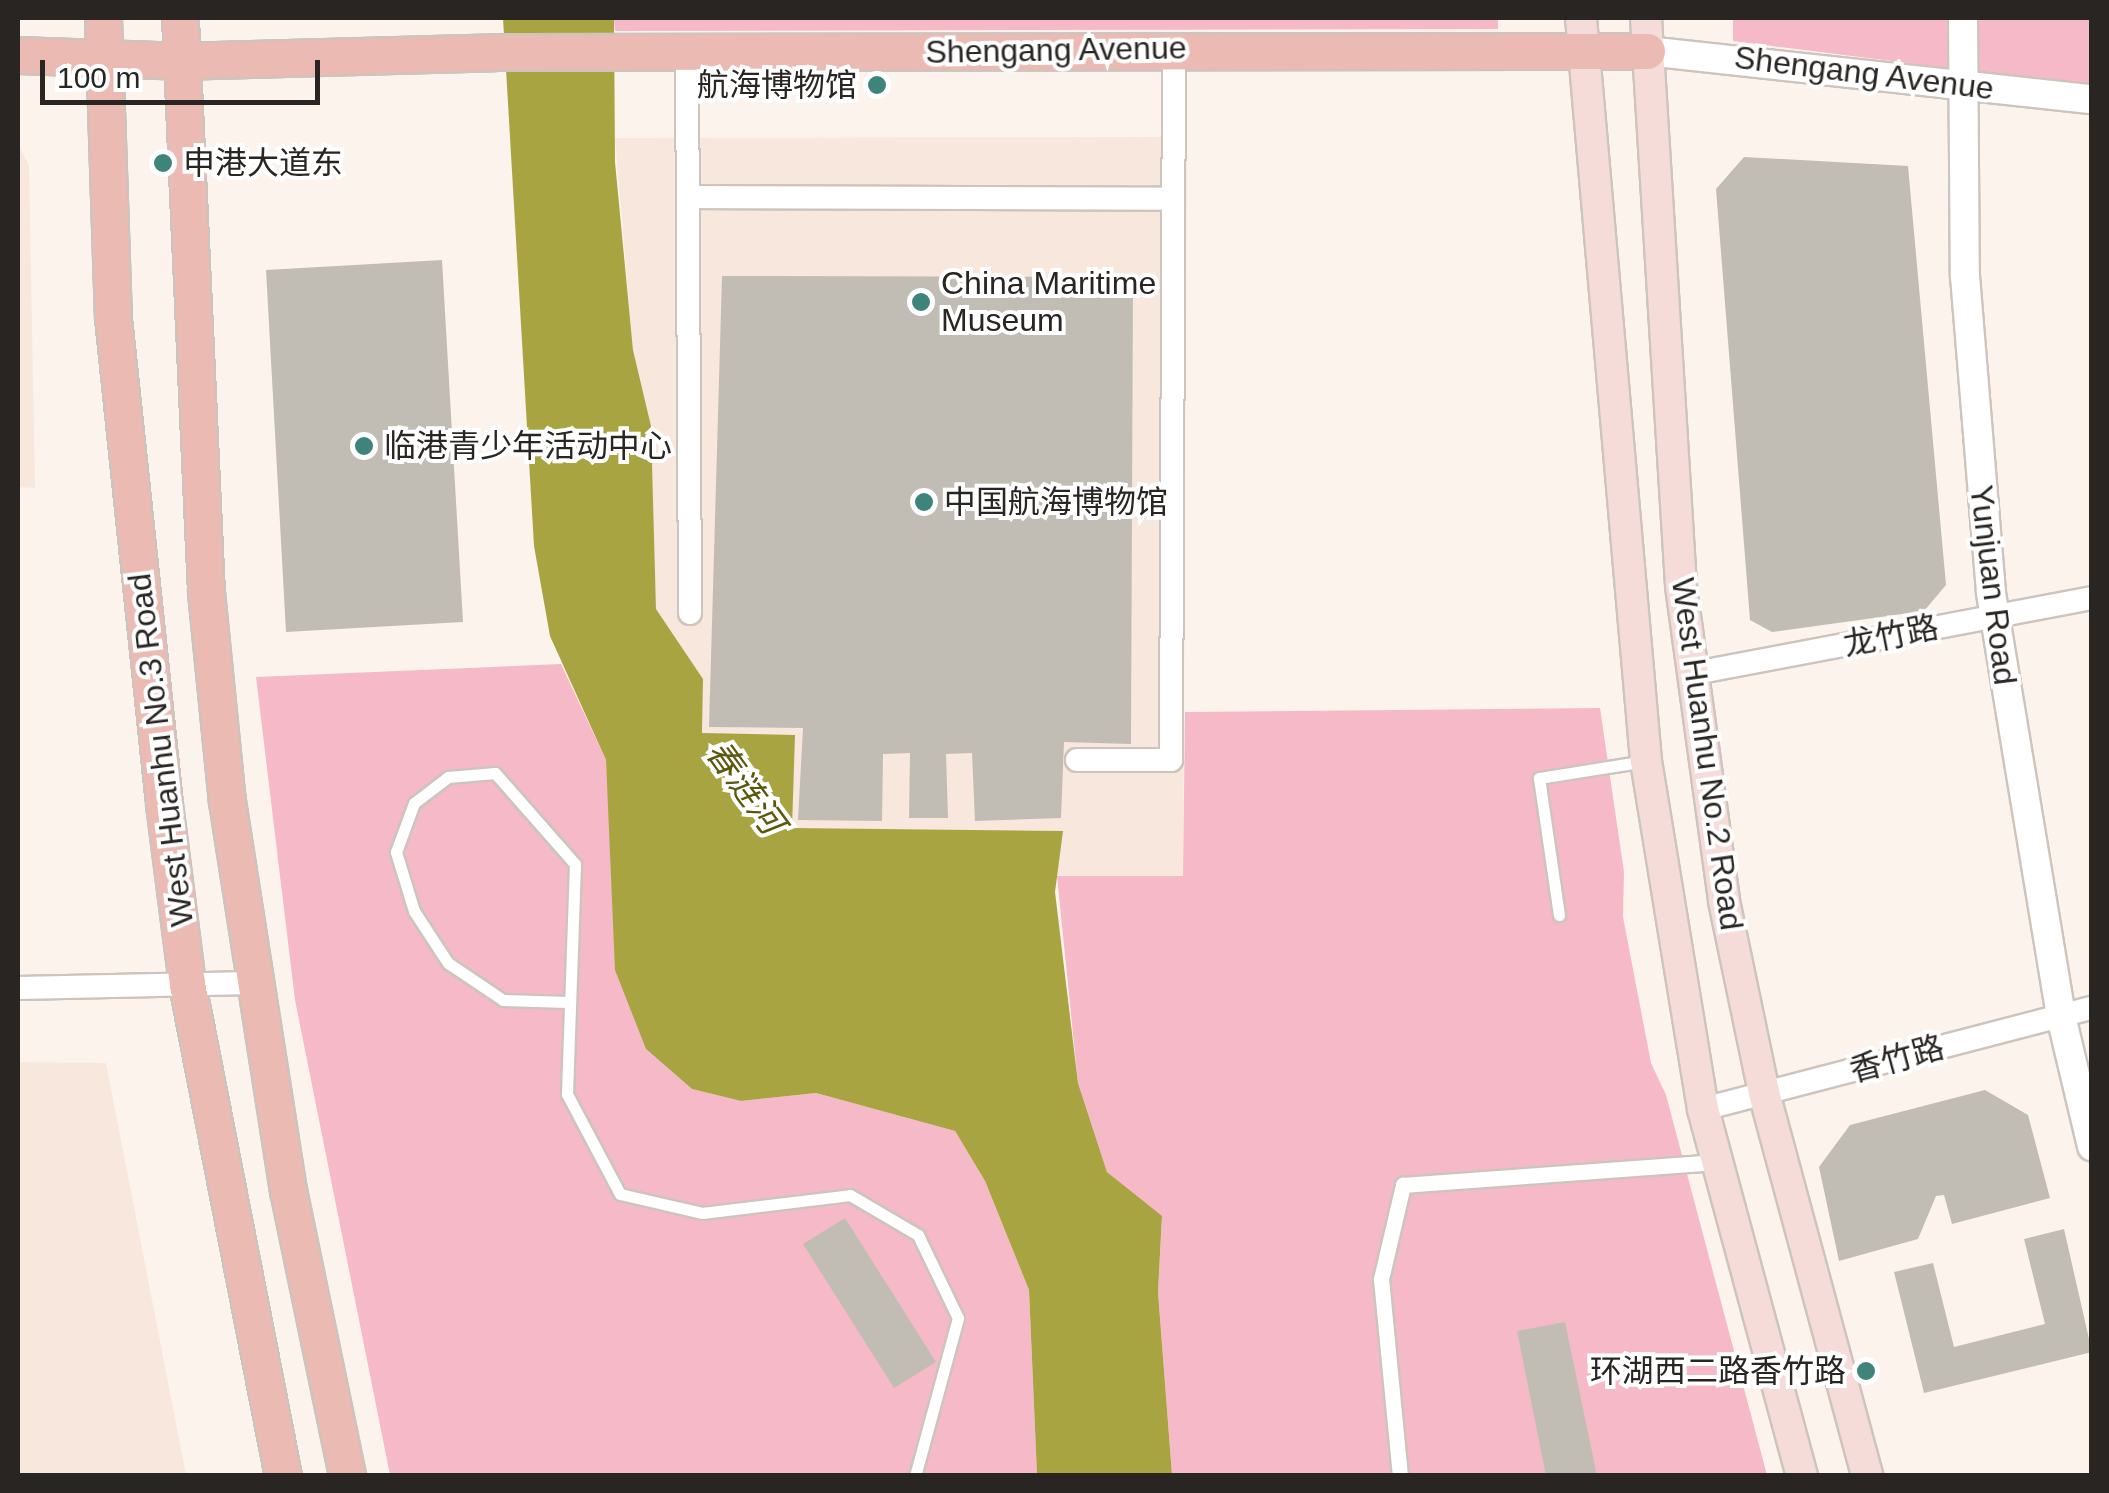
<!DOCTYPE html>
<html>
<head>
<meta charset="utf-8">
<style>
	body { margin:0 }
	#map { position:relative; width:2109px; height:1493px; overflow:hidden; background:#fdf3ed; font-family:Arial,"Noto Sans SC",sans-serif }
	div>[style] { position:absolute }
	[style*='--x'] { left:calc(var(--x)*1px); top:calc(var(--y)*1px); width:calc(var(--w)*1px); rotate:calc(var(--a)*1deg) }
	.built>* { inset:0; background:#f8e7dc }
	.green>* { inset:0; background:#f6b9c7 }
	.water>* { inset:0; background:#a8a442 }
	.building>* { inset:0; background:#c2bdb4 }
	.roads { filter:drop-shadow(2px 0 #cdc4be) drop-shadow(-2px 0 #cdc4be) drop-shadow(0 2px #cdc4be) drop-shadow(0 -2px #cdc4be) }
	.service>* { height:11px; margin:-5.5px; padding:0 5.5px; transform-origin:5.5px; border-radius:5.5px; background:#fff }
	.pedestrian>* { height:15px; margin:-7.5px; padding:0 7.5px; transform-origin:7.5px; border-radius:7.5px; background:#fff }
	.minor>* { height:22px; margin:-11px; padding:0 11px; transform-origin:11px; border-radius:11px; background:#fff }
	.tertiary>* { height:28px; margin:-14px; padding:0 14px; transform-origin:14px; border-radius:14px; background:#fff }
	.secondary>* { height:30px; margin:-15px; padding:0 15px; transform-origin:15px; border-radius:15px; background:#f5dcd9 }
	.primary>* { height:35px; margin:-17.5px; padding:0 17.5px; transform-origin:17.5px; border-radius:17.5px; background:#ebbab2 }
	.dots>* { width:28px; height:28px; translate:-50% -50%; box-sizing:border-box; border:5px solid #fff; border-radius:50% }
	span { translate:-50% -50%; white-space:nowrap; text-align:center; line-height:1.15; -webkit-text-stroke:8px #fff; paint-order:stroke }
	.street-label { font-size:32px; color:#292523 }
	.poi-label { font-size:32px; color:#292523 }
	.right { translate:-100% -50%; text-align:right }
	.left { translate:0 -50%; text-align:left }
	.water-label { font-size:35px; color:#5c590f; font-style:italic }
	.frame { position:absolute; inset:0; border:20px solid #292523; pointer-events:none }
	.scale { position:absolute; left:40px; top:60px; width:280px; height:45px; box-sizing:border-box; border:5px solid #292523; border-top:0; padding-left:12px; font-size:30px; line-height:35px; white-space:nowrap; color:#292523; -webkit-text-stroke:8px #fff; paint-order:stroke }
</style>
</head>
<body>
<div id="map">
	<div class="built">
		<i style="clip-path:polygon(1187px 137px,1183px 876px,1057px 876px,1062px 831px,791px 828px,702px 733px,703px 679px,656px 609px,651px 426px,633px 350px,615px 138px)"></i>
		<i style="clip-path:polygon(18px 145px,29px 165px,35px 488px,18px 487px)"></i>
		<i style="clip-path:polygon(18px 1062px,106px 1063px,186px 1475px,18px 1475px)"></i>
	</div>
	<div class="green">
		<i style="clip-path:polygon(614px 18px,1498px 18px,1498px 29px,615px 31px)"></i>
		<i style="clip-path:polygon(1733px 18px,2091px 18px,2091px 86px,1733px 41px)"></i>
		<i style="clip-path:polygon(561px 664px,606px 760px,615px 896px,646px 1049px,692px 1089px,741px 1101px,816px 1093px,955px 1131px,985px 1181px,1029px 1290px,1037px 1475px,390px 1475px,295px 1000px,256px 677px)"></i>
		<i style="clip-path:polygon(1600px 708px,1624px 872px,1623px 917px,1651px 1063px,1666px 1095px,1767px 1475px,1172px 1475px,1158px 1292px,1162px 1217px,1107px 1172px,1078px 1083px,1057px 876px,1183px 876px,1185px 712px)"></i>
	</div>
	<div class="water">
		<i style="clip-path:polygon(503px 18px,614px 18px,615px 162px,633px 350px,651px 426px,656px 609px,703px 679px,702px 733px,795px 735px,792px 828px,1063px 831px,1055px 892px,1078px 1083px,1107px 1172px,1162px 1216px,1158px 1292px,1172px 1475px,1037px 1475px,1029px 1290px,985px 1181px,955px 1131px,816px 1093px,741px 1101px,692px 1089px,646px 1049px,615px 970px,606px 760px,550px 636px,534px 546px)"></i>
	</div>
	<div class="building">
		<i style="clip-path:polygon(1744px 157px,1908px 166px,1946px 585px,1924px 611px,1772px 632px,1750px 620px,1716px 189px)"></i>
		<i style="clip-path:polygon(442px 260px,463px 622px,286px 632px,266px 270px)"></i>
		<i style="clip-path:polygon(722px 276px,1133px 277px,1131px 744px,1064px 742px,1061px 818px,975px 821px,972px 753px,946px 754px,948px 818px,909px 818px,910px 753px,883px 754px,882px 821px,798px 820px,803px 728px,709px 727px)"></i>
		<i style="clip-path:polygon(1985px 1090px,2028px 1115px,2050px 1198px,1952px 1224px,1944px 1195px,1936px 1196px,1918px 1239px,1839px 1261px,1819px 1167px,1850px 1125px)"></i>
		<i style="clip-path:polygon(845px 1218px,936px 1362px,894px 1388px,803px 1244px)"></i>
		<i style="clip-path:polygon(2064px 1229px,2092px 1352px,1924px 1393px,1894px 1272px,1933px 1263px,1954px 1347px,2045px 1324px,2024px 1239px)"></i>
		<i style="clip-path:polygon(1565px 1322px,1597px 1476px,1546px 1476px,1517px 1331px)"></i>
	</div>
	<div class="roads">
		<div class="service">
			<i style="--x:1559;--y:915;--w:138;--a:-98.3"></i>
			<i style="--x:1539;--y:778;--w:107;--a:-9.1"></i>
			<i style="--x:568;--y:1002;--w:65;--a:-178.2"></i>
			<i style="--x:503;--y:1000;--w:66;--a:-146.1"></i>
			<i style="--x:448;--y:963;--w:62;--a:-123.2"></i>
			<i style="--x:414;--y:911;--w:62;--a:-107"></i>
			<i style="--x:396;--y:852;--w:52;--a:-69.8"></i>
			<i style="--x:414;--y:803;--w:43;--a:-37.4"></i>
			<i style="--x:448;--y:777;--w:47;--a:-4.9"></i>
			<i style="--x:495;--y:773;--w:121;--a:48.7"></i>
			<i style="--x:575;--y:864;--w:230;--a:92"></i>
			<i style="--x:567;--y:1094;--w:113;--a:62.1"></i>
			<i style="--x:620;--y:1194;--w:84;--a:13"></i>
			<i style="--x:702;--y:1213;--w:149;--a:-6.9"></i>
			<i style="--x:850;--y:1195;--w:79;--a:30.5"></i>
			<i style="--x:918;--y:1235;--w:92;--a:64.3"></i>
			<i style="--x:958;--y:1318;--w:164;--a:105.2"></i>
		</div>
		<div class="pedestrian">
			<i style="--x:1400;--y:1476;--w:198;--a:-95.5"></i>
			<i style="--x:1381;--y:1279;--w:97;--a:-76.8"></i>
			<i style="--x:1403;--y:1185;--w:314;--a:-4.2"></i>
		</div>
		<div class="minor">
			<i style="--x:687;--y:56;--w:557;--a:89.69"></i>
			<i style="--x:690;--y:197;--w:483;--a:0.2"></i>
			<i style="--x:1690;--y:674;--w:409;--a:-10.7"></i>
			<i style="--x:1077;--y:760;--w:94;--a:0"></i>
			<i style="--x:1171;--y:760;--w:712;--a:-89.76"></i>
			<i style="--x:18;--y:988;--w:234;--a:-1.2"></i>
			<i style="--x:1703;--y:1109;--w:402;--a:-14.6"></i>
		</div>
		<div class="tertiary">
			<i style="--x:1963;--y:18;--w:258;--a:89.6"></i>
			<i style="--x:1965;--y:276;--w:318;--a:85.3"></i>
			<i style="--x:1991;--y:593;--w:429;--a:80.6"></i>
			<i style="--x:2061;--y:1016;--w:134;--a:76.6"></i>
			<i style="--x:1647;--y:51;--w:448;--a:6.2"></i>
		</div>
		<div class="secondary">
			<i style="--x:1581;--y:18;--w:746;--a:85"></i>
			<i style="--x:1646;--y:761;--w:353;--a:80.7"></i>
			<i style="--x:1703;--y:1109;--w:380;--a:74.9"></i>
			<i style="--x:1646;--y:18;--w:569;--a:86.47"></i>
			<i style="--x:1681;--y:586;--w:318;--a:82.2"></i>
			<i style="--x:1724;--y:901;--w:196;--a:78.2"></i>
			<i style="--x:1764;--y:1093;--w:397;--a:74.9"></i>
		</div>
		<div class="primary">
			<i style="--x:103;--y:18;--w:300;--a:88.1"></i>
			<i style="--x:113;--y:318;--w:489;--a:84"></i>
			<i style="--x:164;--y:804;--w:181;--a:82.7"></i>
			<i style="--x:187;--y:984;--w:501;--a:78.96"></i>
			<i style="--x:180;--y:18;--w:575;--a:87.41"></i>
			<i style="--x:206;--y:592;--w:210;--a:84.3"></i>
			<i style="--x:227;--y:801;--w:394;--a:81.1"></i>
			<i style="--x:288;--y:1190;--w:292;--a:78.3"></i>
			<i style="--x:18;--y:55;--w:160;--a:2.1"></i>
			<i style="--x:178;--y:61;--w:317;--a:-1.6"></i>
			<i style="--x:495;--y:52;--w:1152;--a:-0.05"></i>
		</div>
	</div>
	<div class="dots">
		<i style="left:877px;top:85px;background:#3e847b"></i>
		<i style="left:163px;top:163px;background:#3e847b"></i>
		<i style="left:921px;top:302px;background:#3e847b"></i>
		<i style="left:364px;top:446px;background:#3e847b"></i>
		<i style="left:924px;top:502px;background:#3e847b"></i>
		<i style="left:1866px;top:1371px;background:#3e847b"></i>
	</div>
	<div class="street-label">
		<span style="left:1056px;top:50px;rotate:-1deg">Shengang Avenue</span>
		<span style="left:1864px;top:73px;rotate:7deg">Shengang Avenue</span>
		<span style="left:1993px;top:585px;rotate:83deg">Yunjuan Road</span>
		<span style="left:1891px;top:636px;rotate:-11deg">龙竹路</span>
		<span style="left:161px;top:750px;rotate:-97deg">West Huanhu No.3 Road</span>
		<span style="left:1707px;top:754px;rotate:82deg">West Huanhu No.2 Road</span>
		<span style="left:1897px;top:1059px;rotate:-15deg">香竹路</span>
	</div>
	<div class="poi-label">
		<span class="right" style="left:857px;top:85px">航海博物馆</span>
		<span class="left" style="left:183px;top:163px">申港大道东</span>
		<span class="left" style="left:941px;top:302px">China Maritime<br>Museum</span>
		<span class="left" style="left:384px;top:446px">临港青少年活动中心</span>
		<span class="left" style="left:944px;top:502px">中国航海博物馆</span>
		<span class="right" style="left:1846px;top:1371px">环湖西二路香竹路</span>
	</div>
	<div class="water-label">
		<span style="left:745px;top:787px;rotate:54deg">春涟河</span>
	</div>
	<div class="frame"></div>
	<div class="scale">100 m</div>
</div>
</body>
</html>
